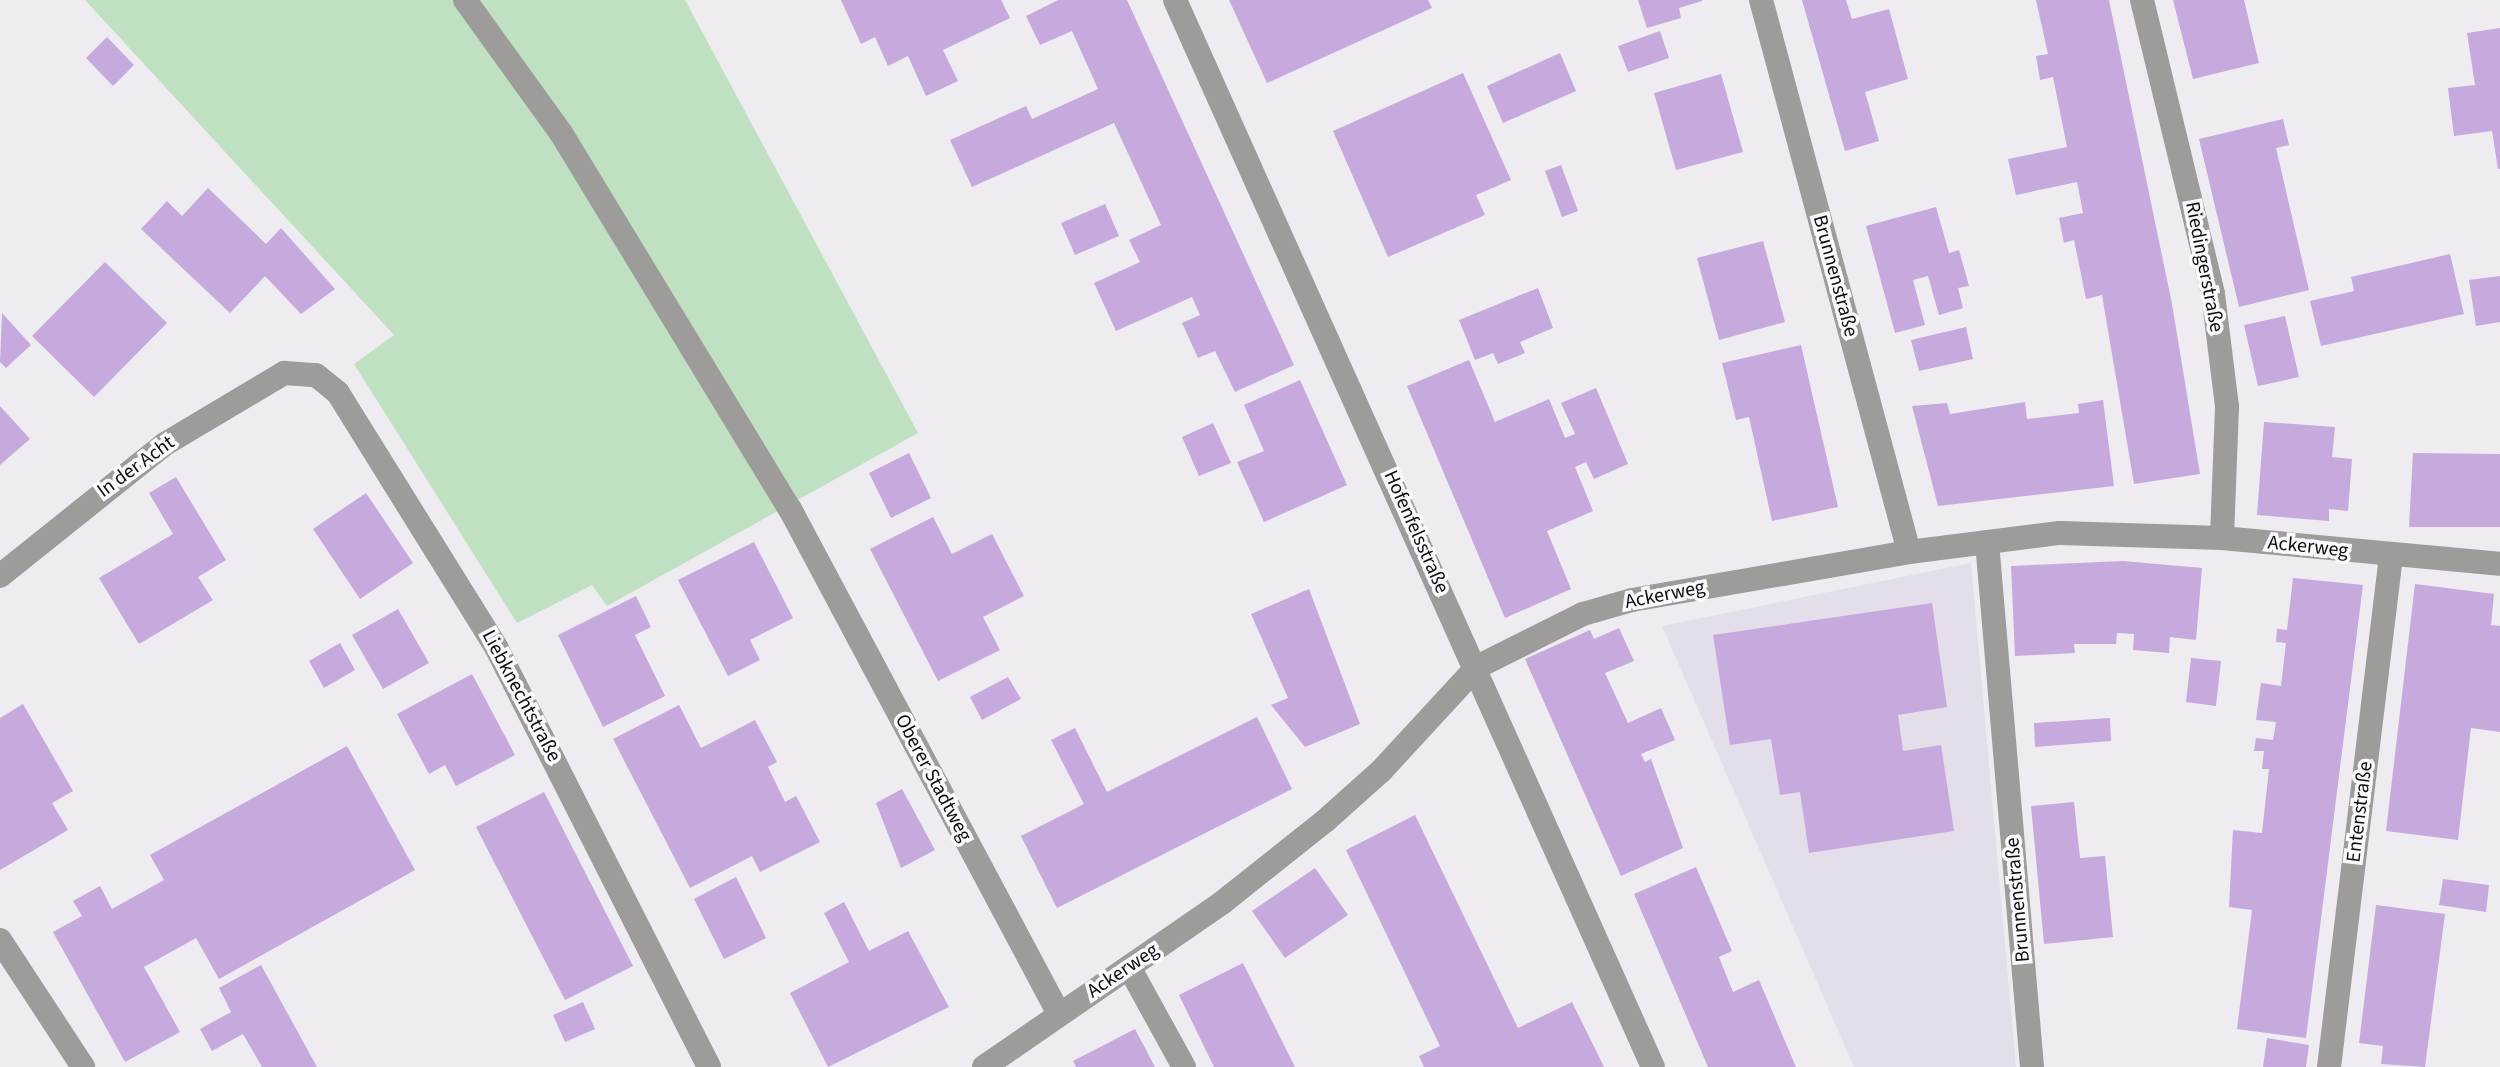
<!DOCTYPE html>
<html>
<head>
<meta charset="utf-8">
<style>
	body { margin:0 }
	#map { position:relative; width:2500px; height:1067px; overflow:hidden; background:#eeecf1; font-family:"Source Sans 3",sans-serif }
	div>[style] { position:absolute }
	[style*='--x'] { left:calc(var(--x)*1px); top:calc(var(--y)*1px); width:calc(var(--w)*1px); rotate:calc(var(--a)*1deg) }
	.built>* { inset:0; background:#e4deea }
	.green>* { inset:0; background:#c0e1c1 }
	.building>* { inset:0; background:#c6a9dd }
	.minor>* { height:24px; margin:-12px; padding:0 12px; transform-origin:12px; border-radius:12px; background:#9d9c9a }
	span { translate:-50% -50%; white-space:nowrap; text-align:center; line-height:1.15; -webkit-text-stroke:7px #fcf9fe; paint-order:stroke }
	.street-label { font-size:20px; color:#0c0b0d }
</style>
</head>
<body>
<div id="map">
	<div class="built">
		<i style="clip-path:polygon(1971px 563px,2016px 1067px,1854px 1067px,1662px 626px)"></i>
	</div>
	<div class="green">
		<i style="clip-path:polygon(85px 0,685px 0,918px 433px,607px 606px,592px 585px,517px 623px,354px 364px,394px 335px)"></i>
	</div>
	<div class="building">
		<i style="clip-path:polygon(841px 0,1001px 0,1010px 18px,943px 50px,958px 81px,926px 96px,908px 56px,888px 66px,875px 37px,861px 44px)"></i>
		<i style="clip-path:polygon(1058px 0,1127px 0,1294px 365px,1235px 392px,1215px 351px,1198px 358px,1182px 323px,1200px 315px,1192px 297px,1116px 331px,1094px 283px,1140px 262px,1129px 240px,1161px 225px,1114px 123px,972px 187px,950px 140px,1026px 106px,1032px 119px,1098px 89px,1072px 31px,1040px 45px,1026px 16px)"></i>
		<i style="clip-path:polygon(1229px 0,1428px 0,1432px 8px,1267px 83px)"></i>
		<i style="clip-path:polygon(1638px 0,1702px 0,1702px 1px,1679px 8px,1681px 18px,1647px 28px)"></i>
		<i style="clip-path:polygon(1802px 0,1846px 0,1852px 19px,1889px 9px,1908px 79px,1865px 92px,1879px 141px,1845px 151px)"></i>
		<i style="clip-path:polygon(2036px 0,2109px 0,2172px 304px,2200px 474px,2134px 484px,2102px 295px,2086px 299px,2074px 240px,2064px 243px,2059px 218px,2083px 213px,2077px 182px,2016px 195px,2008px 159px,2067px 147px,2053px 77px,2040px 80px,2036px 56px,2048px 54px)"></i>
		<i style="clip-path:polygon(2173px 0,2244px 0,2259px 63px,2193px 79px)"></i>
		<i style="clip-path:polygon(2500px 28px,2500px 169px,2498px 169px,2492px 131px,2454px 136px,2448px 88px,2475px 85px,2467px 33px)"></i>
		<i style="clip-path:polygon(1660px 31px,1669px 58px,1628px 72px,1618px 46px)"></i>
		<i style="clip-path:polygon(107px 37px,134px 65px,113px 86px,86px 58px)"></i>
		<i style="clip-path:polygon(1560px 53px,1576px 91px,1503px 123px,1487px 86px)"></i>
		<i style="clip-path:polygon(1463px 73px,1511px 180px,1476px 195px,1485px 215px,1388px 257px,1333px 131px)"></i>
		<i style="clip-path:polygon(1721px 74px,1743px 152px,1676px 170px,1654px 93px)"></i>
		<i style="clip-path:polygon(2283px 119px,2289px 145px,2276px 148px,2309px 290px,2239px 307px,2199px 139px)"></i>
		<i style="clip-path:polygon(1561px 165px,1578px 211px,1562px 217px,1545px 171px)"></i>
		<i style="clip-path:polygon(208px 188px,266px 244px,281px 228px,335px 289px,301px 314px,265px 276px,230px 313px,141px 229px,167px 201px,182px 216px)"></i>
		<i style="clip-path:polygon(1105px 204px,1119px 236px,1075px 255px,1061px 223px)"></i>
		<i style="clip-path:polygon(1936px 207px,1949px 253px,1959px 250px,1969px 286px,1958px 288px,1963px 308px,1939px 315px,1928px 276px,1913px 280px,1925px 325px,1895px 333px,1866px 226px)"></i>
		<i style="clip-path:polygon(1763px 241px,1785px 322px,1719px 340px,1697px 258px)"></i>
		<i style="clip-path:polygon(2450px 254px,2464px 314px,2321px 346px,2310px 301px,2354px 291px,2351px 277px)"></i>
		<i style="clip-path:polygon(105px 262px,167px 323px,94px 397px,32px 336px)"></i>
		<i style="clip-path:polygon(2500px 276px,2500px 322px,2476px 326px,2469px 280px)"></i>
		<i style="clip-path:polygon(1538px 288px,1553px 328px,1520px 342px,1525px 353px,1498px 364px,1493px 353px,1475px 360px,1459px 320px)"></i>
		<i style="clip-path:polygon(2px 313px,31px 345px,6px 368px,0 362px)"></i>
		<i style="clip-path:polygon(2285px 316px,2299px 377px,2258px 386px,2244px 325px)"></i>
		<i style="clip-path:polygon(1966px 327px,1973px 359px,1919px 371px,1911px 340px)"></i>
		<i style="clip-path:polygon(1801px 345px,1838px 507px,1772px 521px,1749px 417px,1736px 420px,1722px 363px)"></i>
		<i style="clip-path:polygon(1469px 360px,1495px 422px,1549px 399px,1565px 438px,1575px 434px,1561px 403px,1596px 388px,1628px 464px,1594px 479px,1586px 462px,1575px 467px,1593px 511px,1547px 531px,1571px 589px,1505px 618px,1407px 386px)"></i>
		<i style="clip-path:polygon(1300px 380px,1347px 485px,1264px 522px,1237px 462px,1264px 451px,1244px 405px)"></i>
		<i style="clip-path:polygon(2103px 400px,2114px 486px,1938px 506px,1912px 406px,1947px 403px,1950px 414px,2025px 402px,2027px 419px,2079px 413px,2078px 404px)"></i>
		<i style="clip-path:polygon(0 406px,30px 439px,0 465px)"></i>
		<i style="clip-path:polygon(2264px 422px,2335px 427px,2332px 457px,2352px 459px,2348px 511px,2329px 509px,2329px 521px,2257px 515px)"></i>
		<i style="clip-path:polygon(1213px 423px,1231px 463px,1199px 476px,1182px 437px)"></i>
		<i style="clip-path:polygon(909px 453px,931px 498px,891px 518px,869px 473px)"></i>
		<i style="clip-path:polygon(2413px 453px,2500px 454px,2500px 527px,2409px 527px)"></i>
		<i style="clip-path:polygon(176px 477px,226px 560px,198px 577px,213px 600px,139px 644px,99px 578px,173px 534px,149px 493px)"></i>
		<i style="clip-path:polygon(366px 493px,413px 563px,360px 599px,313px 529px)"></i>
		<i style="clip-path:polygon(933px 517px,952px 554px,992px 534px,1024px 596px,983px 617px,1000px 650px,938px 681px,870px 549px)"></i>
		<i style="clip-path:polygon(754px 542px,793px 618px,750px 640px,760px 660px,728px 676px,678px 580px)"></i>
		<i style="clip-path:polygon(2123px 561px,2202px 568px,2196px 640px,2170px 637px,2169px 653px,2133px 650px,2134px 634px,2117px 633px,2116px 644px,2074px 644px,2075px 653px,2015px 656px,2011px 566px)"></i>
		<i style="clip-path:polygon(2293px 578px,2363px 585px,2306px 1038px,2237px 1029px,2252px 910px,2229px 907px,2233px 830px,2262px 833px,2269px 769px,2262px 769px,2264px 751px,2254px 751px,2256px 738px,2273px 740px,2276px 722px,2256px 720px,2261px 683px,2281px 686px,2286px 643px,2276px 642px,2277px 629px,2287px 630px)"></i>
		<i style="clip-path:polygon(2415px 584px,2494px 594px,2491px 625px,2500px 626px,2500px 732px,2471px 728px,2458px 840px,2386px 831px)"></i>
		<i style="clip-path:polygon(1309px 589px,1360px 724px,1305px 747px,1271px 705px,1288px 698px,1251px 614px)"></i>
		<i style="clip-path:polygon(636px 596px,651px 627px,635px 635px,665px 696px,603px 727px,558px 635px)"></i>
		<i style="clip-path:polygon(1932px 603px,1947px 707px,1898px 715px,1903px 751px,1941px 745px,1954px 831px,1809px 853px,1800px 792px,1780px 795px,1771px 739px,1730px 745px,1713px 635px)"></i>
		<i style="clip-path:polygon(398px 609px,429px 663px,383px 689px,352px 635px)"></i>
		<i style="clip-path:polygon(1619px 628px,1634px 661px,1605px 673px,1628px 723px,1661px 708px,1675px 740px,1641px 754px,1645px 762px,1651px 759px,1683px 848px,1621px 876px,1525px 659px,1590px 630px,1594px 639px)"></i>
		<i style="clip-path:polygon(340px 643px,355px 670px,324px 688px,309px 661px)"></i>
		<i style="clip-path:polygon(2191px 658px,2221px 661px,2216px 706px,2186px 702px)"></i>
		<i style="clip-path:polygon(472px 674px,515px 755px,456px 786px,445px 765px,429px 774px,397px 714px)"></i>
		<i style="clip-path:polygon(1008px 677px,1021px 699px,982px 720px,970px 697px)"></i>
		<i style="clip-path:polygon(23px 704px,73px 791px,52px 803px,68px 830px,0 870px,0 718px)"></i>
		<i style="clip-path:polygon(679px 705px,701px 748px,755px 720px,777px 762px,768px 767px,785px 802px,796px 796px,820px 842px,760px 872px,752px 856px,690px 888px,613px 739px)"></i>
		<i style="clip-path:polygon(1257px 717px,1292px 789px,1057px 908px,1021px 836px,1084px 804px,1051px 740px,1075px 728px,1107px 792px)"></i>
		<i style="clip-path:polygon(2110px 718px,2111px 741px,2035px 747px,2034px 723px)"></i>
		<i style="clip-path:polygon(347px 746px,415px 870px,219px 979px,196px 938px,144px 967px,180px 1032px,125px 1062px,53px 932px,82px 916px,73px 901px,100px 886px,112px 909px,164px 880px,150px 855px)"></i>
		<i style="clip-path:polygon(902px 789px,935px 850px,901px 868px,876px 803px)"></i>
		<i style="clip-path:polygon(544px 792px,633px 966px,565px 1000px,476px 827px)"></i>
		<i style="clip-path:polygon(2074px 802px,2080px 858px,2105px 856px,2113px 937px,2044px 944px,2031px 806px)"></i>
		<i style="clip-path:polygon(1415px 815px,1518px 1028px,1572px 1002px,1604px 1067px,1424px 1067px,1419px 1056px,1440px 1046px,1346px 850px)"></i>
		<i style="clip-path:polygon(1696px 867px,1732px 951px,1719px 957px,1733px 992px,1759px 980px,1796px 1067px,1708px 1067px,1634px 894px)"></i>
		<i style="clip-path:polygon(1315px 868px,1348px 915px,1285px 958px,1252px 911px)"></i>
		<i style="clip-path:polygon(736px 877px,766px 938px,724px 959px,694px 899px)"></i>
		<i style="clip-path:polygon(2443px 879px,2489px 885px,2486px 912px,2439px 905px)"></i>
		<i style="clip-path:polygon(844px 902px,869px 951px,908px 931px,949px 1007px,828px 1067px,790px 993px,849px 962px,824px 913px)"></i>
		<i style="clip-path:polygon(2376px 905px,2445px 914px,2425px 1067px,2381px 1064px,2383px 1046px,2359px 1043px)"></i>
		<i style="clip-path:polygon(1243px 963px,1295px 1067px,1214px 1067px,1179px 995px)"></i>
		<i style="clip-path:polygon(261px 965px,317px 1067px,262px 1067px,243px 1034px,212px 1051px,200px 1029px,231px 1012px,219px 988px)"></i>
		<i style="clip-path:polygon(583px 1002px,595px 1029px,565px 1042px,553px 1015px)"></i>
		<i style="clip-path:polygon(1135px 1029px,1155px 1067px,1076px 1067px,1073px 1061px)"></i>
		<i style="clip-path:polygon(2267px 1038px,2309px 1045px,2306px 1067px,2263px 1067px)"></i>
	</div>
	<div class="minor">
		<i style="--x:465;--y:0;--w:164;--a:54.2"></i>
		<i style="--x:561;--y:133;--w:440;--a:58.7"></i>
		<i style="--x:790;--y:509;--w:572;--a:61.96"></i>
		<i style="--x:1175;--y:0;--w:1169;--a:65.87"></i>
		<i style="--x:1761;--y:0;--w:571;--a:74.99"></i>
		<i style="--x:2142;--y:0;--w:302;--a:76.4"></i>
		<i style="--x:2213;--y:294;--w:114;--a:82.9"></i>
		<i style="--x:2227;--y:407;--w:131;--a:92.2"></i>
		<i style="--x:1987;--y:542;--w:527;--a:85.1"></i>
		<i style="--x:0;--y:576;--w:211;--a:-38.7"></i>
		<i style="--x:165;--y:444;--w:139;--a:-30.8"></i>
		<i style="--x:284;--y:373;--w:32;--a:4"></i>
		<i style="--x:316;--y:375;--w:28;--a:39"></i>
		<i style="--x:338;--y:393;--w:299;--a:58.1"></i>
		<i style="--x:496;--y:647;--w:471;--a:63.1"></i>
		<i style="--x:0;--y:940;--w:152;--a:56.8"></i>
		<i style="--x:1129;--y:967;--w:114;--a:61.2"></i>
		<i style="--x:984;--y:1067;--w:290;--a:-34.6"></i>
		<i style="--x:1223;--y:902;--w:130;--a:-38.5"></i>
		<i style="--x:1325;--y:821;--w:75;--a:-41.8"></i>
		<i style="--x:1381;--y:771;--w:142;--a:-47.3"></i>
		<i style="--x:1477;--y:667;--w:119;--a:-26.6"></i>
		<i style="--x:1583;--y:614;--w:51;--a:-15.9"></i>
		<i style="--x:1632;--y:600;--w:281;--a:-9.8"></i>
		<i style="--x:1909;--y:552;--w:152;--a:-7.2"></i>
		<i style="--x:2060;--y:533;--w:162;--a:1.8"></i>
		<i style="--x:2222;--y:538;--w:279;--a:5.3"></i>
		<i style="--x:2329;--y:1067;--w:515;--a:-83.08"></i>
	</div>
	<div class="street-label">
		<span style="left:2204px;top:267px;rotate:79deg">Riedingerstraße</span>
		<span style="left:1835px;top:276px;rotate:75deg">Brunnenstraße</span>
		<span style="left:136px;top:467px;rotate:-36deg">In der Acht</span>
		<span style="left:1416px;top:532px;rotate:66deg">Hofenfelsstraße</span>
		<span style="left:2308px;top:547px;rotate:6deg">Ackerweg</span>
		<span style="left:1665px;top:595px;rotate:-11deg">Ackerweg</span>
		<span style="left:521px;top:696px;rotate:62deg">Liebknechtstraße</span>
		<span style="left:933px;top:778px;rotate:62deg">Oberer Stadtweg</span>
		<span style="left:2360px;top:812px;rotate:-83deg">Entenstraße</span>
		<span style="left:2018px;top:900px;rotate:-95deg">Brunnenstraße</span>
		<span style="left:1123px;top:971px;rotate:-34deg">Ackerweg</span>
	</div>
</div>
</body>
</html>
